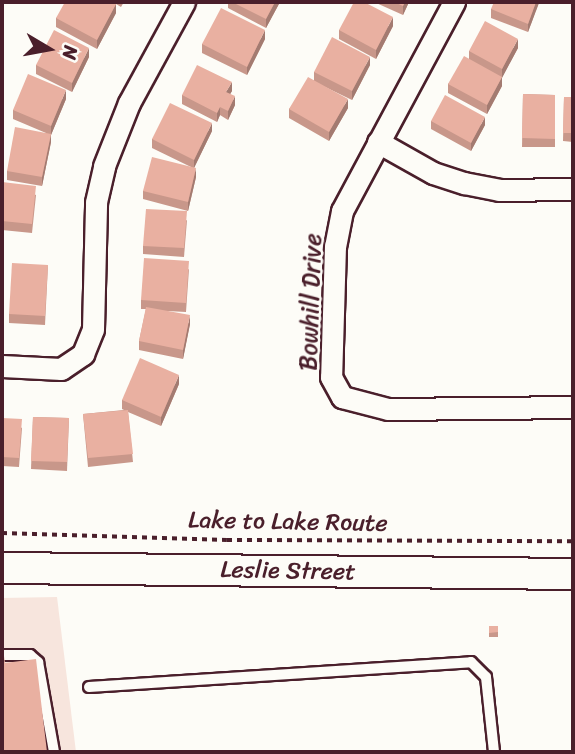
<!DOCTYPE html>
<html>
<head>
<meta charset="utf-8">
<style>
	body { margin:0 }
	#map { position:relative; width:575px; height:754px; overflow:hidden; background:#fdfcf7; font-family:Sriracha,sans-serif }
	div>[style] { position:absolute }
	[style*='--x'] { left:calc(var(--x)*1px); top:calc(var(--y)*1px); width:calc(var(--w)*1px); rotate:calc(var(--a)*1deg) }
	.built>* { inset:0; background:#f7e5dd }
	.path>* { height:3.5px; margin-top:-1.75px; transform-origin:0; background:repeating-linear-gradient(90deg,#4a1f2b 0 5px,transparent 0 10px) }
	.roads { filter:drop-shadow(2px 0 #4a1f2b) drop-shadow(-2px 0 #4a1f2b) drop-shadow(0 2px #4a1f2b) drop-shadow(0 -2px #4a1f2b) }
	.service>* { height:10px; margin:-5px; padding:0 5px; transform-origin:5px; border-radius:5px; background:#fdfcf7 }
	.minor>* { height:21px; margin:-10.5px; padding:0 10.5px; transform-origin:10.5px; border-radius:10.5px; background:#fdfcf7 }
	.secondary>* { height:30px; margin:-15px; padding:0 15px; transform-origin:15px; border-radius:15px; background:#fdfcf7 }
	.wall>* { inset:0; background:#c8978a }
	.shaded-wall>* { inset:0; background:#a37b71 }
	.building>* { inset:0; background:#e9b0a1 }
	span { translate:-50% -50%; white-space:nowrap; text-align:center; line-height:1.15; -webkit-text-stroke:5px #fdfcf7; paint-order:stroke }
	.street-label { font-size:24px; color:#4a1f2b }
	.frame { position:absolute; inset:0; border:4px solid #4a1f2b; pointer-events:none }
	.north { position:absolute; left:14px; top:14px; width:70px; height:70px; -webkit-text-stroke:5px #fdfcf7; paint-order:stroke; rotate:100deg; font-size:19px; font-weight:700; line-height:28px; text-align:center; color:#4a1f2b }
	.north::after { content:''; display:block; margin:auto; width:24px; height:32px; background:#4a1f2b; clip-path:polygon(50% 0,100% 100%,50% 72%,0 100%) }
</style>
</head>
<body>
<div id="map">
	<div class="built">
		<i style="clip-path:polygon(57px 597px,76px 752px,2px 752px,2px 598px)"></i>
	</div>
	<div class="path">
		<i style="--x:2;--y:533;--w:225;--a:1.8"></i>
		<i style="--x:227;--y:540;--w:346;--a:0.2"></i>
	</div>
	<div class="roads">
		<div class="service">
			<i style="--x:2;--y:655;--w:28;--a:0"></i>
			<i style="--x:30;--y:655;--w:11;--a:41"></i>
			<i style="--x:38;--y:662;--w:91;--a:79.9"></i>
			<i style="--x:89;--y:687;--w:383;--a:-3.7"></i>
			<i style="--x:471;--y:662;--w:21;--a:45"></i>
			<i style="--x:486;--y:677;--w:75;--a:83.9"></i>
		</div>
		<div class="minor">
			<i style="--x:454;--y:2;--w:237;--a:118.2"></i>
			<i style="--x:342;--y:211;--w:36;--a:101"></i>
			<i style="--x:335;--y:246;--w:131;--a:91.7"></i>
			<i style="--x:331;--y:377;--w:23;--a:61"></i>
			<i style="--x:342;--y:397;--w:48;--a:14.6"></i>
			<i style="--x:388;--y:409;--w:185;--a:-0.6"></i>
			<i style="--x:378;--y:142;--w:63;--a:29.4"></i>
			<i style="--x:433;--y:173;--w:33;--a:18"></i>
			<i style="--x:464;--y:183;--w:36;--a:11"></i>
			<i style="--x:499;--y:190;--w:74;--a:-0.8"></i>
			<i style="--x:2;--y:366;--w:59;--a:2.9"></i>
			<i style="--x:61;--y:369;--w:27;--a:-34"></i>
			<i style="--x:83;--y:354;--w:27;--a:-68"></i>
			<i style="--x:93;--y:329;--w:127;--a:-88.6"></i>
			<i style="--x:96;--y:202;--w:37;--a:-77"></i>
			<i style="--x:104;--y:166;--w:68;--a:-68.4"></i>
			<i style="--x:129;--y:103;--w:115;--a:-61.4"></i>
		</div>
		<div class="secondary">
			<i style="--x:2;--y:568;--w:571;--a:0.6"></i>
		</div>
	</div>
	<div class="wall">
		<i style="clip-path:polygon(112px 2px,124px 2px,121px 7px,116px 4px,116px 13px,97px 49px,56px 27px,56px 18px)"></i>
		<i style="clip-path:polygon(228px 2px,280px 2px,266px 28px,228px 8px)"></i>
		<i style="clip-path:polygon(374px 2px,409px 2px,403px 15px)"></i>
		<i style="clip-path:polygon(539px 2px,528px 32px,491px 18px,491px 9px)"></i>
		<i style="clip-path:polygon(393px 26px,376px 59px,339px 39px,339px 30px)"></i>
		<i style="clip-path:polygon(265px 39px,247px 75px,202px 53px,202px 44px)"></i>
		<i style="clip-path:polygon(518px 48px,502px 77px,502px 86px,487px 114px,448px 93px,448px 84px,469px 59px,469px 51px)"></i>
		<i style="clip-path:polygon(89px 57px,72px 92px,36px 74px,36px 65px)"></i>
		<i style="clip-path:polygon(370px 65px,352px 100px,325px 87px,348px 108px,329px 141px,289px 118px,289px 109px,314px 80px,314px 72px)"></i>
		<i style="clip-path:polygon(232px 91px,230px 94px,235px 105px,228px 120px,220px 115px,217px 122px,182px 104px,182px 95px)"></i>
		<i style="clip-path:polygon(523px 94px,555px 95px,555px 147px,522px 147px)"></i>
		<i style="clip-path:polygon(564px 97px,573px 97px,573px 142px,563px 141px)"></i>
		<i style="clip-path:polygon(66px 99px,51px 135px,51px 142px,42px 186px,7px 180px,7px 171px,46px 133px,13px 119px,13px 110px)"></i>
		<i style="clip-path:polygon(431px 121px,485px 125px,471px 151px,431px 129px)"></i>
		<i style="clip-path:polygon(212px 131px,194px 168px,196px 177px,188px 211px,143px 199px,143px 191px,191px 167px,152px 148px,152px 139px)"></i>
		<i style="clip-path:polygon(2px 182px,36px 195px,32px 233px,2px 230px)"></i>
		<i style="clip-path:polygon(187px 220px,184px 257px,143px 254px,143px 246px)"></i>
		<i style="clip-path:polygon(48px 265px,45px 325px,9px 323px,9px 314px)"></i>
		<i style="clip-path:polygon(189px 269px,186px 312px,167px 311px,190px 324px,183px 359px,139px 350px,139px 341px,146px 309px,141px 309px,141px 300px)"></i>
		<i style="clip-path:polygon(179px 384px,161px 426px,128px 412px,133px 462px,88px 467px,83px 414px,124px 410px,122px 409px,122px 400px)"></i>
		<i style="clip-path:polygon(33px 417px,69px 418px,67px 471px,31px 469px)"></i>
		<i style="clip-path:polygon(2px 418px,22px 428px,19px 467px,2px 466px)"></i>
		<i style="clip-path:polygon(489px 626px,498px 626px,498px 637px,489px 637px)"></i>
	</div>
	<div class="shaded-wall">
		<i style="clip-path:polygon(275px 2px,280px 2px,266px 28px,266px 19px)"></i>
		<i style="clip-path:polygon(405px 2px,409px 2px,403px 15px,403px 6px)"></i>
		<i style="clip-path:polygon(536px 2px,539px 2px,539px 3px,528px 32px,528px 24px)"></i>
		<i style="clip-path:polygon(116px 4px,116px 13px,97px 49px,97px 40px)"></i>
		<i style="clip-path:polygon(393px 17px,393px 26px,376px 59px,376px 50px)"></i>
		<i style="clip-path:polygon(265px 30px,265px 39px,247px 75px,247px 67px)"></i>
		<i style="clip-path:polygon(518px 39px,518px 48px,502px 78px,502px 69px)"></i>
		<i style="clip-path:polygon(89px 48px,89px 57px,72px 92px,72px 83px)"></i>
		<i style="clip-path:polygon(370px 57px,370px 65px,352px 100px,352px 91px)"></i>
		<i style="clip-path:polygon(502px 77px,502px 86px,487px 114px,487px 105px)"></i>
		<i style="clip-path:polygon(232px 82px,232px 91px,226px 101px,226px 92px)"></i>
		<i style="clip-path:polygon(66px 90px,66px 99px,51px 135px,51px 126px)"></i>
		<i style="clip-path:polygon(235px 96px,235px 105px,228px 120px,228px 111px)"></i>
		<i style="clip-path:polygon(348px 99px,348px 108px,329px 141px,329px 132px)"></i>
		<i style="clip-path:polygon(220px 107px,220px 115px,217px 122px,217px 113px)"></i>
		<i style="clip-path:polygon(485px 117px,485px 125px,471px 151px,471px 143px)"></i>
		<i style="clip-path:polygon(212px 123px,212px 131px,194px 168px,194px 160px)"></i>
		<i style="clip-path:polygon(51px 134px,51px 142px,42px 186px,42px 177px)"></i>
		<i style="clip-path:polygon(196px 168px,196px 177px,188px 211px,188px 202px)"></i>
		<i style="clip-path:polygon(190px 315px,190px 324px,183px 359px,183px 350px)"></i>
		<i style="clip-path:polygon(179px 375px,179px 384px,161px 426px,161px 417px)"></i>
	</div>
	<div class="building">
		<i style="clip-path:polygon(65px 2px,112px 2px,116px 4px,97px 40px,56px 18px)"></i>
		<i style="clip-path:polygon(232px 2px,275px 2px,266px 19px)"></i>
		<i style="clip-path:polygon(354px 2px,364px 2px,393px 17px,376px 50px,339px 30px)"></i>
		<i style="clip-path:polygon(394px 2px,405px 2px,403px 6px)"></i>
		<i style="clip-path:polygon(494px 2px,536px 2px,528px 24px,491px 9px)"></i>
		<i style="clip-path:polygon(221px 8px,265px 30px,247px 67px,202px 44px)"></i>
		<i style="clip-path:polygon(485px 21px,518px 39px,502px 69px,469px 51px)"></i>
		<i style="clip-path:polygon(54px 30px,89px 48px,72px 83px,36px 65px)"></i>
		<i style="clip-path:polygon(332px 37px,370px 57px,352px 91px,314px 72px)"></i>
		<i style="clip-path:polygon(464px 56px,502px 77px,487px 105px,448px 84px)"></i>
		<i style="clip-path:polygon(197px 65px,232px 82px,226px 92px,235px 96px,228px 111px,220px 107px,217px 113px,182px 95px)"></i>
		<i style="clip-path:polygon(28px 74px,66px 90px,51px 126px,13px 110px)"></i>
		<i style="clip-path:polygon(308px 77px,348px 99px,329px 132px,289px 109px)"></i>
		<i style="clip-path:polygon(523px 94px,555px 95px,555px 139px,522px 138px)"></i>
		<i style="clip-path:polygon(445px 95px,485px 117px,471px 143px,431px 121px)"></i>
		<i style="clip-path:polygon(564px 97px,573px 97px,573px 133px,563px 133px)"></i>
		<i style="clip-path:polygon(170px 103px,212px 123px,194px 160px,152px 139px)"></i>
		<i style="clip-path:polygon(15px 127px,51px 134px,42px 177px,7px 171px)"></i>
		<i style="clip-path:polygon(152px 157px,196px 168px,188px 202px,143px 191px)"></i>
		<i style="clip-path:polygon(2px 182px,36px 186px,32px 224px,2px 221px)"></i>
		<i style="clip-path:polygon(146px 209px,187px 211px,184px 248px,143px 246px)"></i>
		<i style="clip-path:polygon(144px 258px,189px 261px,186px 303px,141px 300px)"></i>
		<i style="clip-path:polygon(12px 263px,48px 265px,45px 316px,9px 314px)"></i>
		<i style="clip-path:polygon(146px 307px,190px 315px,183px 350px,139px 341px)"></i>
		<i style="clip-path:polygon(140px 358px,179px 375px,161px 417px,122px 400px)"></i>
		<i style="clip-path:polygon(128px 410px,133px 454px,88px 458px,83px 414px)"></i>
		<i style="clip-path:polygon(33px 417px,69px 418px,67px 462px,31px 461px)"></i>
		<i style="clip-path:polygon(2px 418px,22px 419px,19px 458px,2px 457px)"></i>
		<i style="clip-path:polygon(489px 626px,498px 626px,498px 632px,489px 633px)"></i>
		<i style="clip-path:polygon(2px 656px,4px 656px,5px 663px,36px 659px,47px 752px,2px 752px)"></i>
	</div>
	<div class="street-label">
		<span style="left:311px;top:302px;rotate:-88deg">Bowhill Drive</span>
		<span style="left:288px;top:522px;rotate:1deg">Lake to Lake Route</span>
		<span style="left:288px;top:571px;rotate:1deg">Leslie Street</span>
	</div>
	<div class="frame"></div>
	<div class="north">N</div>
</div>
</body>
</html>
